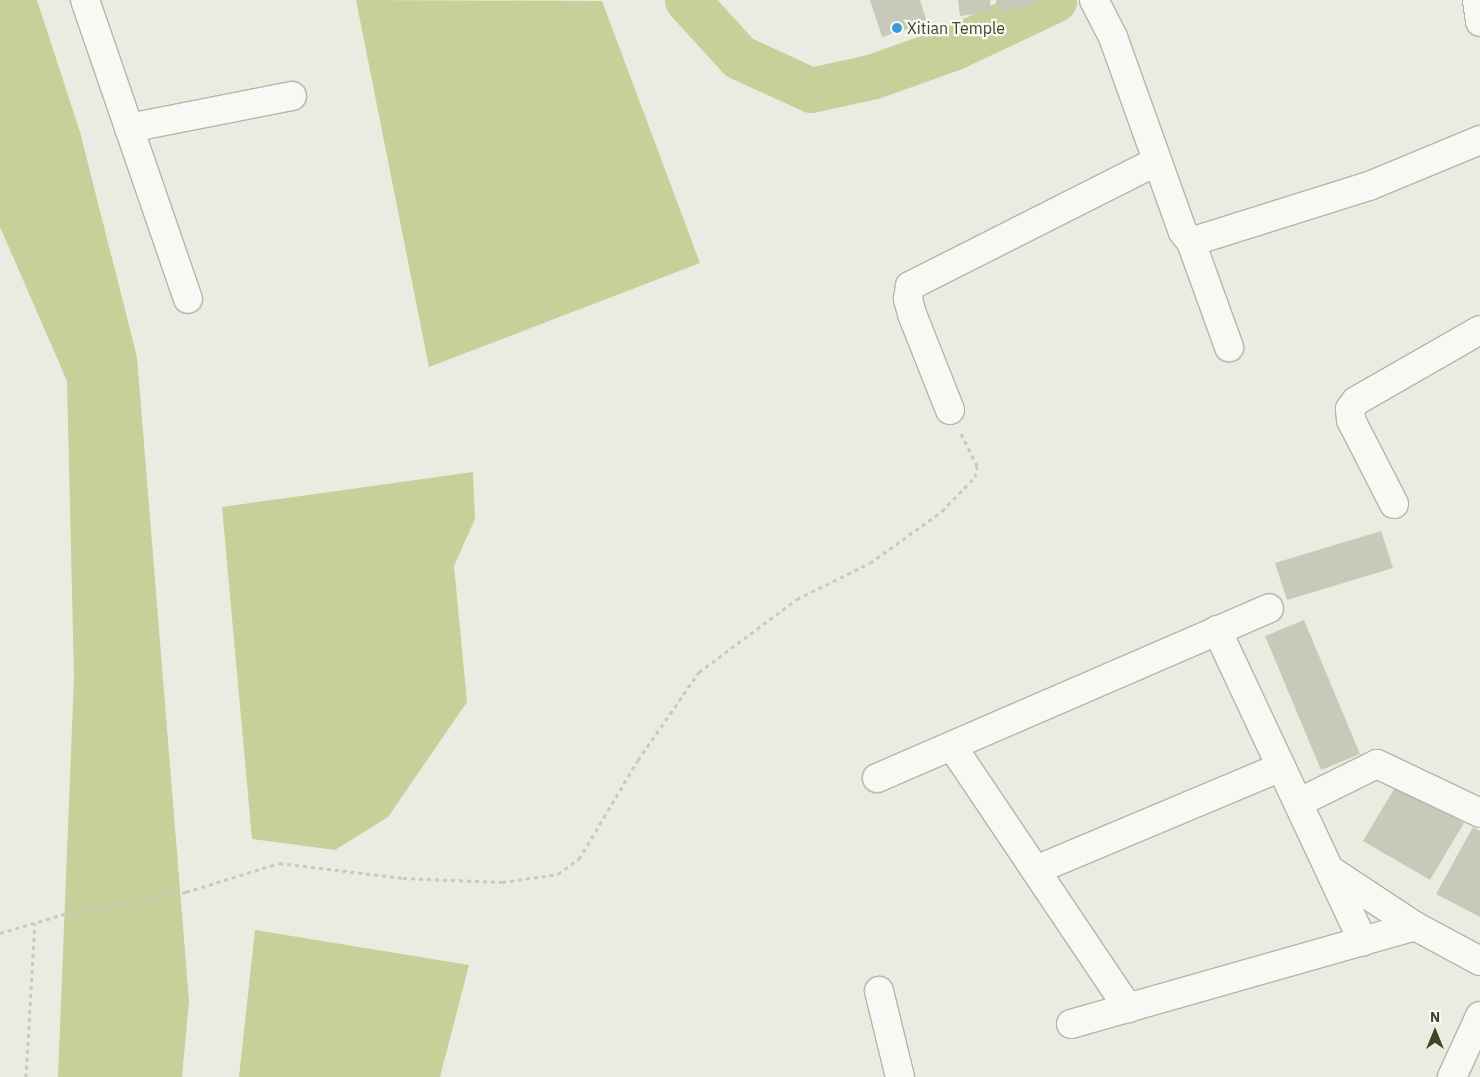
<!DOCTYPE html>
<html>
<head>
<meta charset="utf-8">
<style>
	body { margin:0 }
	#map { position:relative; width:1480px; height:1077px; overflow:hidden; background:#eaece2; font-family:"IBM Plex Sans",sans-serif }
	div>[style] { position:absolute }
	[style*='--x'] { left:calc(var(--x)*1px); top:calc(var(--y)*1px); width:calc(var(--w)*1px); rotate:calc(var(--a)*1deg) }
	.water>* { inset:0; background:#c9cf99 }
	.river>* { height:45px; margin:-22.5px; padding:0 22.5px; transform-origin:22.5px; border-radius:22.5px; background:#c9cf99 }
	.building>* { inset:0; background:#c6cab8 }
	.path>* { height:3px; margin-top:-1.5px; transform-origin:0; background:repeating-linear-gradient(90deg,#c8cac0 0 4px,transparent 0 8px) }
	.roads { filter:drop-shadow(1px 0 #b3b7a6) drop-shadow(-1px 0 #b3b7a6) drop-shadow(0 1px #b3b7a6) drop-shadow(0 -1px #b3b7a6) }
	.minor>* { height:28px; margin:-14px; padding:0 14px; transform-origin:14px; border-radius:14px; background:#f8f9f5 }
	.dots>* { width:14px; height:14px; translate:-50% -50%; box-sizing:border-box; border:2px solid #f7f9f2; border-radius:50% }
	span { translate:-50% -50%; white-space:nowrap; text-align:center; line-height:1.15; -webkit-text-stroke:4.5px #f7f9f2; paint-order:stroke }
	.poi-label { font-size:16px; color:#3f4628 }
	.left { translate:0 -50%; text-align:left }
	.north { position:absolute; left:1410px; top:1007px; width:50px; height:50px; -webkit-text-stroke:4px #f7f9f2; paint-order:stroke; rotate:0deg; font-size:14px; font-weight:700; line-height:20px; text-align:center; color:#3f4628 }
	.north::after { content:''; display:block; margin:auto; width:18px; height:22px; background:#3f4628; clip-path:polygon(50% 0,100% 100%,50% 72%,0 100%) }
</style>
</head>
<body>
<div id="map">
	<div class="water">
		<i style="clip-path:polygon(0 0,37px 0,80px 132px,137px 357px,189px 1001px,182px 1077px,58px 1077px,74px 677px,67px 381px,0 227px)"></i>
		<i style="clip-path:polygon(356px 0,602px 1px,700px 263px,429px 367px)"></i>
		<i style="clip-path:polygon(473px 472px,475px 519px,454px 566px,467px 702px,388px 817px,335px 850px,252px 839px,222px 507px)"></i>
		<i style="clip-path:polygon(255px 930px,469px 965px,440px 1077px,239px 1077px)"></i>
	</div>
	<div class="river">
		<i style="--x:687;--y:0;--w:77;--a:47.6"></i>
		<i style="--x:739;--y:57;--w:79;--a:24.6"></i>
		<i style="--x:811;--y:90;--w:65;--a:-12.5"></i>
		<i style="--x:874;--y:76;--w:86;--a:-19.7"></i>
		<i style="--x:955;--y:47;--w:110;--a:-25.4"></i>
	</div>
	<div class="building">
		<i style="clip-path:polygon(870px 0,920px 0,927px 23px,882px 37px)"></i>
		<i style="clip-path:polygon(958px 0,990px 0,991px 12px,960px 16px)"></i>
		<i style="clip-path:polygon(996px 0,1034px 0,1035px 4px,998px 12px)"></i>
		<i style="clip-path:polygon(1381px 531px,1393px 568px,1287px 600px,1275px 563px)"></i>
		<i style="clip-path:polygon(1304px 620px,1360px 754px,1321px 770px,1265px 636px)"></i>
		<i style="clip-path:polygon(1397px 784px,1464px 823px,1430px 880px,1363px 841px)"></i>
		<i style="clip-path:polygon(1473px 827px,1480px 831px,1480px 917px,1436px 894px)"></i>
	</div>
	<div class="path">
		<i style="--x:0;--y:933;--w:67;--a:-16.5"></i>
		<i style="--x:64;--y:914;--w:124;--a:-10.2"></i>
		<i style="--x:186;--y:892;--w:97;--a:-17.3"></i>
		<i style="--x:279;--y:863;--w:125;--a:6.9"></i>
		<i style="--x:403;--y:878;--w:99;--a:2.3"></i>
		<i style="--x:502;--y:882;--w:57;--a:-8.1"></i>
		<i style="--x:558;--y:874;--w:26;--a:-36"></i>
		<i style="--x:579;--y:859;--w:115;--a:-59.2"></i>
		<i style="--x:638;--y:760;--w:107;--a:-55.3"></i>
		<i style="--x:699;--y:672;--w:122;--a:-36.7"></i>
		<i style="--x:797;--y:599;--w:81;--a:-26.3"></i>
		<i style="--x:870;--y:563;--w:89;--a:-35.8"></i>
		<i style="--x:942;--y:511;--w:47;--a:-45.9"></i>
		<i style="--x:975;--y:477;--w:11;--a:-80"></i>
		<i style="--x:977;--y:466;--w:37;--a:-116"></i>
		<i style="--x:26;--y:1077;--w:154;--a:-86.7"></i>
	</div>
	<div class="roads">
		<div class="minor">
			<i style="--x:85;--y:0;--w:316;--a:71"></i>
			<i style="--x:1094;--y:0;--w:42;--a:62.8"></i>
			<i style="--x:1113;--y:37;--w:207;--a:70.3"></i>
			<i style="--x:1183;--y:232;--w:13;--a:51"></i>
			<i style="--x:1191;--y:242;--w:112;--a:70.1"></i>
			<i style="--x:1477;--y:0;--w:22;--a:82"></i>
			<i style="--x:129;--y:128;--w:166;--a:-11.1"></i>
			<i style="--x:1191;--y:242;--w:187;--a:-17.5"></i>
			<i style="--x:1369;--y:186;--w:120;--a:-22.5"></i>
			<i style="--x:950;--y:410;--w:103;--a:-111.6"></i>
			<i style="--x:912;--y:314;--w:16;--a:-105"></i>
			<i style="--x:908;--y:299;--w:13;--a:-81"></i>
			<i style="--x:910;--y:286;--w:277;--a:-26.8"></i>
			<i style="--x:1394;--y:504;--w:94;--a:-117.1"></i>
			<i style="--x:1351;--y:420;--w:11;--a:-95"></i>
			<i style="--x:1350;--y:409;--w:10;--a:-53"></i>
			<i style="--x:1356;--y:401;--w:143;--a:-29.8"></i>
			<i style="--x:1217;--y:630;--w:344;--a:64.9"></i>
			<i style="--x:952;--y:746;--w:316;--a:56.1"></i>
			<i style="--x:877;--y:778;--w:427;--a:-23.4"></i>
			<i style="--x:1298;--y:803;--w:88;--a:-26.3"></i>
			<i style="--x:1377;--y:764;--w:114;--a:25.4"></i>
			<i style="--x:1036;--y:870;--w:266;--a:-22.8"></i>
			<i style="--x:1330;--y:870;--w:102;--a:33.4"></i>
			<i style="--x:879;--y:991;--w:89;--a:76.3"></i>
			<i style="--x:1071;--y:1024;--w:358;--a:-15.9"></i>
			<i style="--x:1415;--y:926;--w:74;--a:28.3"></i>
			<i style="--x:1452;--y:1077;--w:67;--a:-65.3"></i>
		</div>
	</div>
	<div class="dots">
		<i style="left:897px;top:28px;background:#3b96dc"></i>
	</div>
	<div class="poi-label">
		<span class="left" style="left:907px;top:28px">Xitian Temple</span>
	</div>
	<div class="north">N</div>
</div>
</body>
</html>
